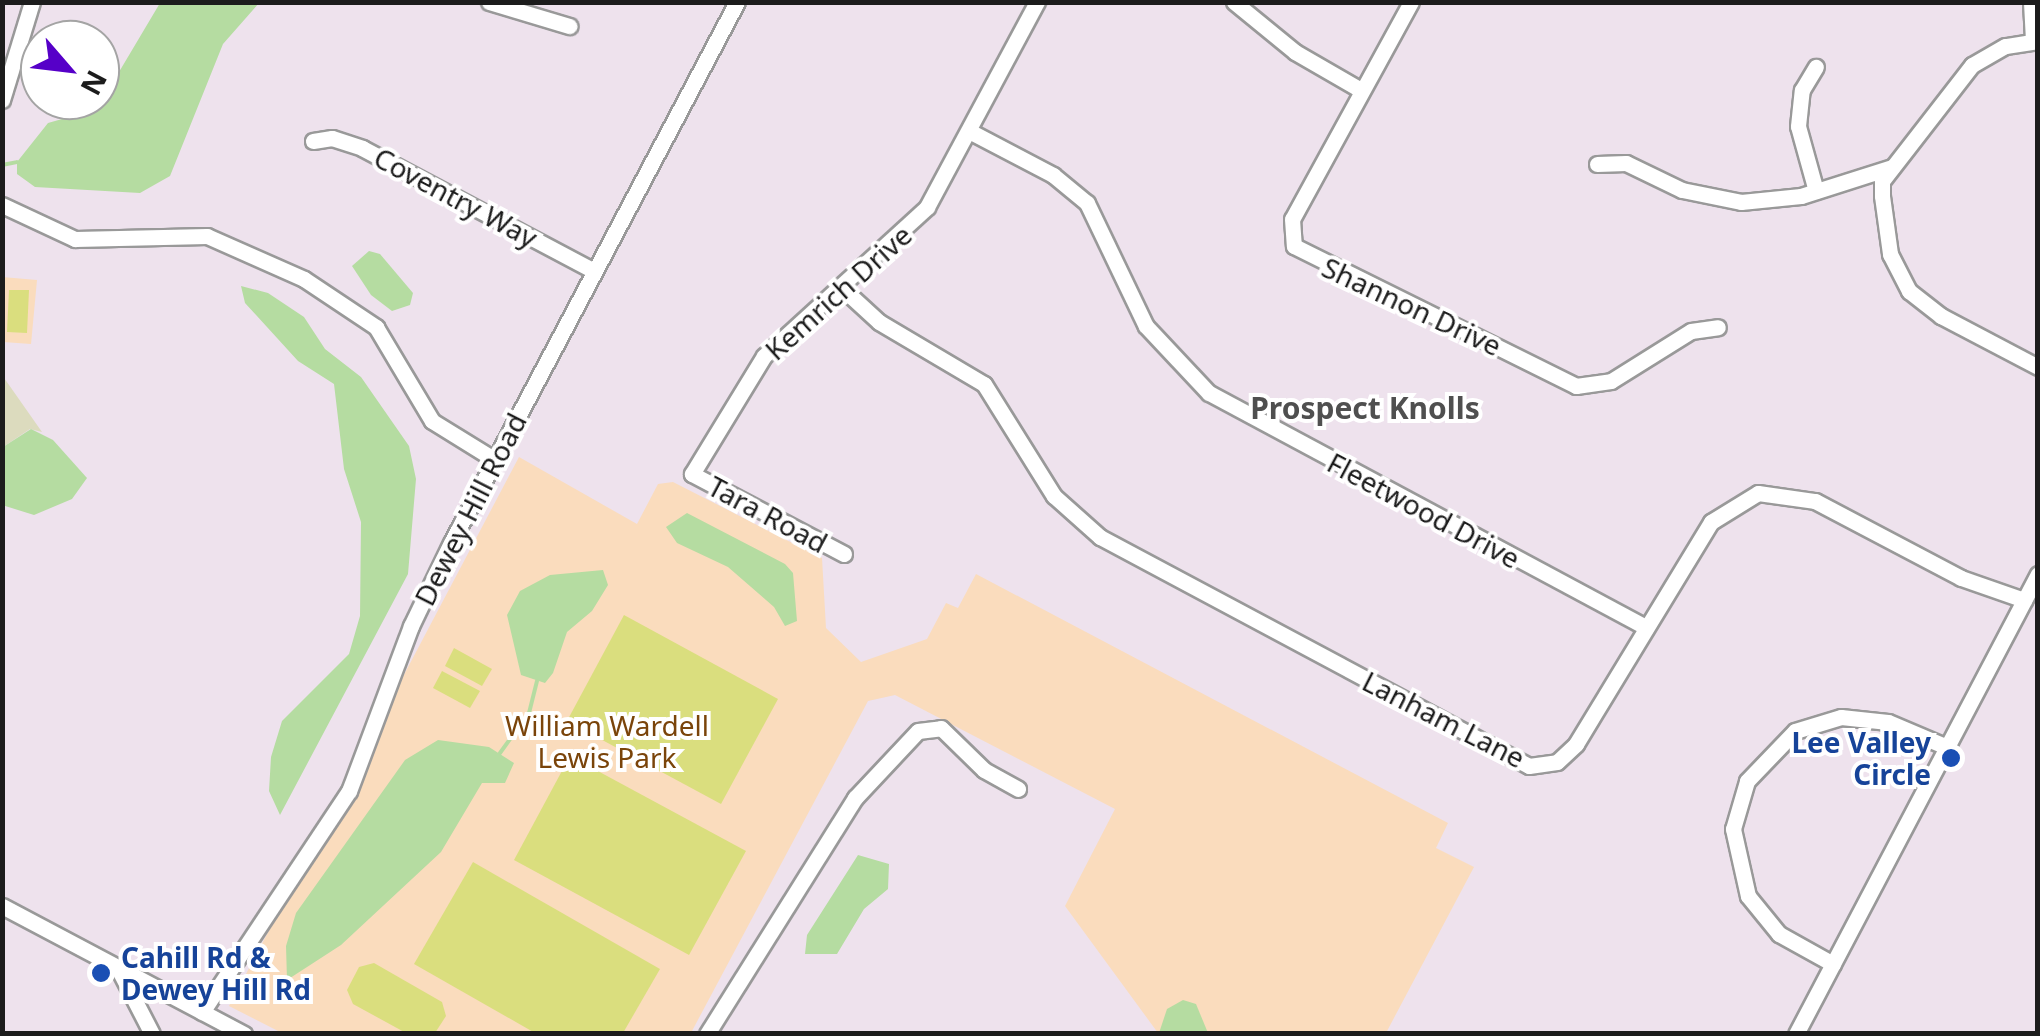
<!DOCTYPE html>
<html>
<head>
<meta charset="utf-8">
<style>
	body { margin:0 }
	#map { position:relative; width:2040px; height:1036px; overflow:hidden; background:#eee2ed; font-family:"Noto Sans",sans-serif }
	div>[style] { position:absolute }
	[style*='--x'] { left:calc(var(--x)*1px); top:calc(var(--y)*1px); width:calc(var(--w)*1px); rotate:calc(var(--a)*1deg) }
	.wetland>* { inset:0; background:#dcdbbe }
	.park>* { inset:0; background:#fadcbd }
	.pitch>* { inset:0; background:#dade7e }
	.water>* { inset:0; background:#b5dca1 }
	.stream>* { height:4px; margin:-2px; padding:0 2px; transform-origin:2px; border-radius:2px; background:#b5dca1 }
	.roads { filter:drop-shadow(2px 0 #999) drop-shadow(-2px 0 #999) drop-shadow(0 2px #999) drop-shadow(0 -2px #999) }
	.minor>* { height:15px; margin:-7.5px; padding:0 7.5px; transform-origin:7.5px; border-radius:7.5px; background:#fff }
	.dots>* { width:28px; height:28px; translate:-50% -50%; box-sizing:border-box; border:5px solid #fff; border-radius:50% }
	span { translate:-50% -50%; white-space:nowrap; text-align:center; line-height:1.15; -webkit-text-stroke:8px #fff; paint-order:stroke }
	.street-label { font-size:28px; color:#1c1c1c }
	.park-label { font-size:28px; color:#7a440a }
	.transit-label { font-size:28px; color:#164399; font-weight:700 }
	.right { translate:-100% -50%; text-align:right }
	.left { translate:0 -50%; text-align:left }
	.neighbourhood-label { font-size:30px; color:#4f4f4f; font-weight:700 }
	.frame { position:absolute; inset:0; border:5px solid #1c1c1c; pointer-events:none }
	.north { position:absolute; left:20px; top:20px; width:100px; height:100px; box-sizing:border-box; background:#fff; border:2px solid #a4a4a4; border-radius:50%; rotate:118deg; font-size:28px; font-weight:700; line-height:40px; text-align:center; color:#1c1c1c }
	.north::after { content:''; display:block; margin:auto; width:35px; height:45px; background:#5600c8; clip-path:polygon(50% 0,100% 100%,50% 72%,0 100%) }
</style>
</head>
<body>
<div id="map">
	<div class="wetland">
		<i style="clip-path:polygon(2px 375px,42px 432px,30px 429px,3px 447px)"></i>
	</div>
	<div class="park">
		<i style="clip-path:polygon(2px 277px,37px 280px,31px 344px,3px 342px)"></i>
		<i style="clip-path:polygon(519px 457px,637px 524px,658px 484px,673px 482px,822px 558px,826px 628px,861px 662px,927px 639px,946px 603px,958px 608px,976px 574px,1448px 823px,1436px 848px,1474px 867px,1386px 1033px,1158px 1033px,1065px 906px,1115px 809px,895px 695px,868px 701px,692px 1031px,282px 1033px,229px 1006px)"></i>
	</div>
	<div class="pitch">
		<i style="clip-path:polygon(9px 290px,29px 290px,27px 333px,7px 332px)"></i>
		<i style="clip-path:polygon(624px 615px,778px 699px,721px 804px,567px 721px)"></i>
		<i style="clip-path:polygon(454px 648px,492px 669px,482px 686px,445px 666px)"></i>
		<i style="clip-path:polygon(442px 671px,480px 691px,470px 708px,433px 688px)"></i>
		<i style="clip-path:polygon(570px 756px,746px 851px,689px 955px,514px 860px)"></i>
		<i style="clip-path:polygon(473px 862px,660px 969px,623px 1033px,535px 1033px,414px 964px)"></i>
		<i style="clip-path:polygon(374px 963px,442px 1002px,446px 1016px,435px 1033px,406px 1033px,353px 1004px,347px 990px,359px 967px)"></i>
	</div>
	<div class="water">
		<i style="clip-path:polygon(160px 3px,259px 3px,223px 44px,170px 176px,140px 193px,35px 187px,17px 174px,17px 162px,48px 123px,97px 109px)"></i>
		<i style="clip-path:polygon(369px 251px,380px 254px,413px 293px,410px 305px,392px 311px,371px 295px,352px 266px)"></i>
		<i style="clip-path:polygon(241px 286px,268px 293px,304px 317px,325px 349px,361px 377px,409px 446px,416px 479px,408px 574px,280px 815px,269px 791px,271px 757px,282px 721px,349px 654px,360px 616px,361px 522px,344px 469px,334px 384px,298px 361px,245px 303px)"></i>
		<i style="clip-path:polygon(31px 429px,53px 440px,87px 478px,72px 499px,34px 515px,2px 505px,3px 447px)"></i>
		<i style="clip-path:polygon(687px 513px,785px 564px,793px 573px,797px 621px,785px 626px,774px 607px,728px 567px,677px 543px,666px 527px)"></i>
		<i style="clip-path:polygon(603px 570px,608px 585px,592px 611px,567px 632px,553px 673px,545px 683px,521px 675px,507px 615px,520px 591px,550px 575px)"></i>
		<i style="clip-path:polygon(438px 740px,489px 747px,514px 763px,505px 783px,482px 783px,441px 852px,341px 945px,287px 980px,286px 946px,296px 913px,405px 760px)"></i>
		<i style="clip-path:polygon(858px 855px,889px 864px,888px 889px,864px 909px,837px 954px,805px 954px,807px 935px)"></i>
		<i style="clip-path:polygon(1183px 1000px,1196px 1004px,1208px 1033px,1159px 1033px,1167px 1009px)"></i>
	</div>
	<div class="stream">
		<i style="--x:2;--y:165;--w:15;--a:-11"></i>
		<i style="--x:500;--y:753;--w:49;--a:-54.1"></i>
		<i style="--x:529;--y:713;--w:33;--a:-76"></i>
	</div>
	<div class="roads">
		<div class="minor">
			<i style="--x:489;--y:2;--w:84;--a:16.7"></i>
			<i style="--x:1234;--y:2;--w:79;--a:39.3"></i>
			<i style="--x:1295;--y:52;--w:74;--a:30"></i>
			<i style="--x:1411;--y:2;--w:247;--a:118.7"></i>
			<i style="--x:1292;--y:219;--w:27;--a:86"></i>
			<i style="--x:1294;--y:246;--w:315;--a:26.4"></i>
			<i style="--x:1576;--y:386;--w:35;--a:-8"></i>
			<i style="--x:1611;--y:381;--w:94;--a:-32"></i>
			<i style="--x:1691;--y:331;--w:27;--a:-8"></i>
			<i style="--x:2031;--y:2;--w:39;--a:87"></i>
			<i style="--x:2038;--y:41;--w:33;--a:171"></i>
			<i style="--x:2005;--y:46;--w:38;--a:150"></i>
			<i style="--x:1972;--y:65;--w:147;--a:127.8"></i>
			<i style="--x:1882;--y:181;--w:15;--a:90"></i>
			<i style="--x:1882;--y:196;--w:59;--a:82.1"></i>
			<i style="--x:1890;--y:254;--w:42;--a:62.8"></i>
			<i style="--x:1909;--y:291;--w:41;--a:38"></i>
			<i style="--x:1941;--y:316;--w:110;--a:27.7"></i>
			<i style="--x:2;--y:100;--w:102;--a:-73"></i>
			<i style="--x:971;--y:132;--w:93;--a:27.7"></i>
			<i style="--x:1053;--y:175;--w:44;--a:39.5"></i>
			<i style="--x:1087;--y:203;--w:136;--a:64.4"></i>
			<i style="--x:1146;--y:326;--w:92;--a:46.8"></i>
			<i style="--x:1209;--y:393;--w:496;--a:28.2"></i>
			<i style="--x:313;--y:141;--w:19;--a:-9"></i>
			<i style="--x:332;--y:138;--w:32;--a:18"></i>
			<i style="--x:362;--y:148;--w:263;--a:27.9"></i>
			<i style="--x:1597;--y:164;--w:29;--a:-2"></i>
			<i style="--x:1626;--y:163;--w:62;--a:25.7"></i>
			<i style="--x:1682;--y:190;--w:60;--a:11.5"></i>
			<i style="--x:1741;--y:202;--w:60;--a:-5.7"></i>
			<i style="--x:1801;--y:196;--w:96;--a:-17.7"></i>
			<i style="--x:1816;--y:191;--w:67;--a:-105.5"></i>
			<i style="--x:1798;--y:126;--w:36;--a:-84"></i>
			<i style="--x:1802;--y:90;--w:27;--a:-59"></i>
			<i style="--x:2;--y:205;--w:81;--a:25"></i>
			<i style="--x:75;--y:239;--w:132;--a:-1.3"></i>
			<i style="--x:207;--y:236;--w:106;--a:23.9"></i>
			<i style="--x:304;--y:279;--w:87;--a:33.7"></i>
			<i style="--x:376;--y:327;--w:109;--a:59.2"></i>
			<i style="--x:432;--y:421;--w:74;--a:31.8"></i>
			<i style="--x:842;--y:288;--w:50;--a:42.6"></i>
			<i style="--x:879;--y:322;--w:122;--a:30.6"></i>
			<i style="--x:984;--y:384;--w:132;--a:58"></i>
			<i style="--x:1054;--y:496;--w:62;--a:41.7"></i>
			<i style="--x:1100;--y:537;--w:486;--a:28.1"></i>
			<i style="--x:1529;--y:766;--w:28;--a:-8"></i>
			<i style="--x:1557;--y:762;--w:26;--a:-43"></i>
			<i style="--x:1576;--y:744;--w:260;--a:-58.7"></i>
			<i style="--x:1711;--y:522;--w:55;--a:-31.7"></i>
			<i style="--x:1758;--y:493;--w:58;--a:8"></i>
			<i style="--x:1815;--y:501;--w:165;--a:27.8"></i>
			<i style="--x:1961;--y:578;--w:67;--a:19.2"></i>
			<i style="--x:844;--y:554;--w:172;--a:-152.2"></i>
			<i style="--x:692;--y:474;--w:138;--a:-58.6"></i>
			<i style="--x:764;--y:356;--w:221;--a:-42.4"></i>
			<i style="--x:927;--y:207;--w:233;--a:-61.8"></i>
			<i style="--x:2;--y:906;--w:274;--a:27.9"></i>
			<i style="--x:1833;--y:964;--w:62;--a:-150.9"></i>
			<i style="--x:1779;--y:934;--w:49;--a:-129.2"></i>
			<i style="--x:1748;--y:896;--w:69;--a:-102.6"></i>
			<i style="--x:1733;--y:829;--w:50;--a:-73.7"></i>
			<i style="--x:1747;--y:781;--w:69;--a:-46.2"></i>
			<i style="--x:1795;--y:731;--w:48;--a:-16.9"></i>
			<i style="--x:1841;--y:717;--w:47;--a:6.1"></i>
			<i style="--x:1888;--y:722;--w:64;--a:23"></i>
			<i style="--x:119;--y:970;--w:72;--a:62.7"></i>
			<i style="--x:202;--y:1012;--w:265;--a:-56.4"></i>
			<i style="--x:349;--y:791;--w:176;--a:-69.4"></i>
			<i style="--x:411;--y:626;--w:92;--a:-64.3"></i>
			<i style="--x:451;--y:543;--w:612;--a:-62.14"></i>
			<i style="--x:707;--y:1034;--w:279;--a:-57.9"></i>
			<i style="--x:855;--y:798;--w:92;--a:-46.8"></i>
			<i style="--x:918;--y:731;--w:23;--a:-7"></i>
			<i style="--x:941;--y:728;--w:60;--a:44.3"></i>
			<i style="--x:984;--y:770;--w:39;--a:29"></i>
			<i style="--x:1796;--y:1034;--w:520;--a:-62.25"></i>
		</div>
	</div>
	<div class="dots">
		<i style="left:1951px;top:758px;background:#1a4fb4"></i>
		<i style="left:101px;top:973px;background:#1a4fb4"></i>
	</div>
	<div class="street-label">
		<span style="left:456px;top:197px;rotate:28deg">Coventry Way</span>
		<span style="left:838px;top:292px;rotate:-42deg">Kemrich Drive</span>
		<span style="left:1412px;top:306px;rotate:25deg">Shannon Drive</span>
		<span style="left:470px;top:509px;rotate:-63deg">Dewey Hill Road</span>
		<span style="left:1424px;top:510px;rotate:28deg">Fleetwood Drive</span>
		<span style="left:768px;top:514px;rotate:28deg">Tara Road</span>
		<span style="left:1444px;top:719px;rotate:27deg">Lanham Lane</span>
	</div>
	<div class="park-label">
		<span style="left:607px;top:741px">William Wardell<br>Lewis Park</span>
	</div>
	<div class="transit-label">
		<span class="right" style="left:1931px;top:758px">Lee Valley<br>Circle</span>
		<span class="left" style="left:121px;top:973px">Cahill Rd &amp;<br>Dewey Hill Rd</span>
	</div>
	<div class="neighbourhood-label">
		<span style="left:1365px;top:408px">Prospect Knolls</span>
	</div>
	<div class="frame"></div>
	<div class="north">N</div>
</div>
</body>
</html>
